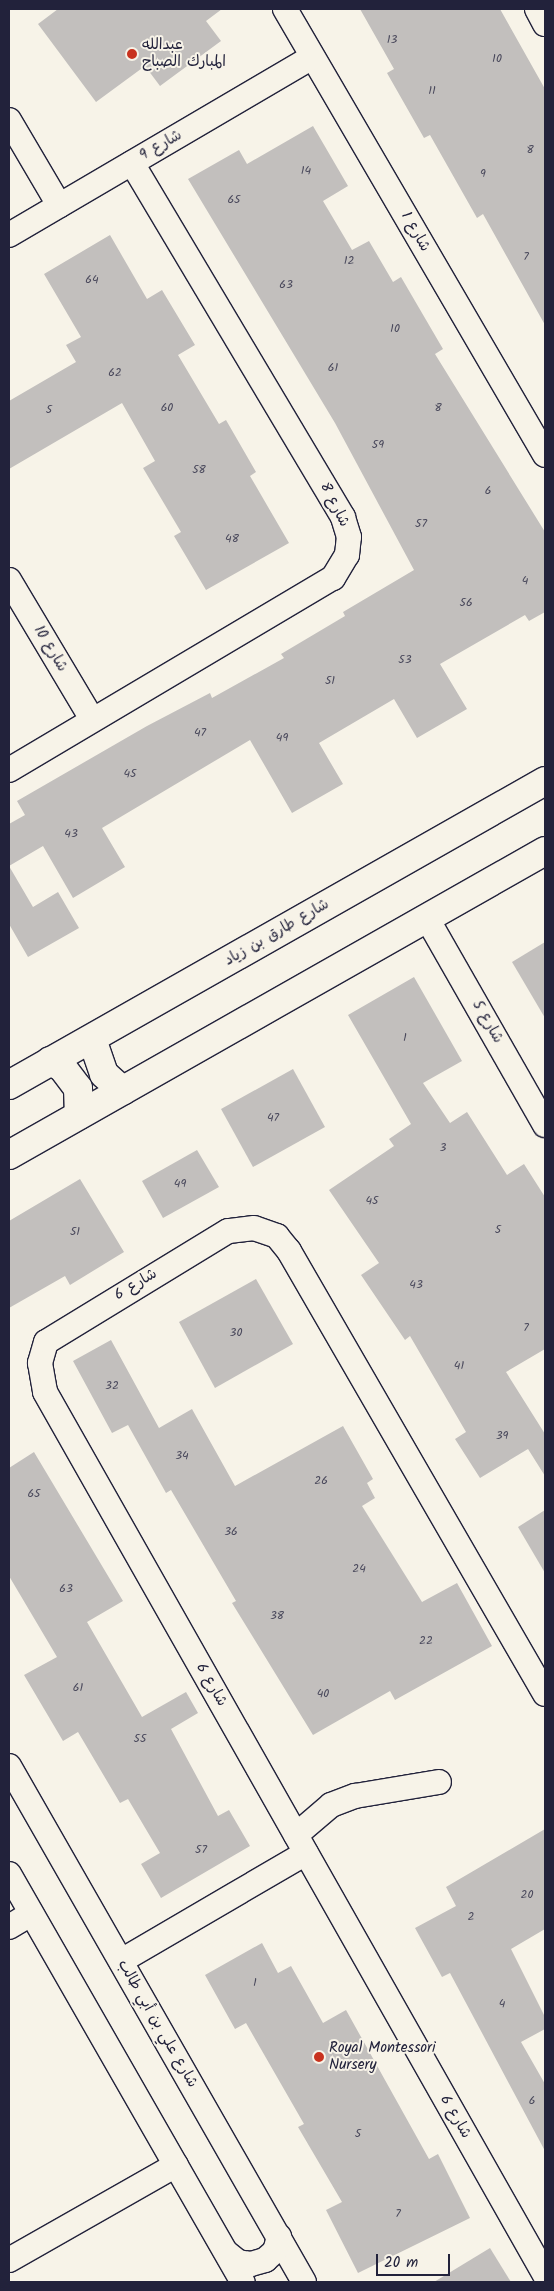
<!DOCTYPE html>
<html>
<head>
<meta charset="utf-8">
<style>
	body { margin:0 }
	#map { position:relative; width:554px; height:2291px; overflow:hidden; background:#f7f3e8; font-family:Kalam,"Playpen Sans Arabic",sans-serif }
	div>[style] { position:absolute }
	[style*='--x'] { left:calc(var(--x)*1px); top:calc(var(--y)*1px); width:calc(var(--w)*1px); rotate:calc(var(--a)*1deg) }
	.building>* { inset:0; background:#c2bfbd }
	.roads { filter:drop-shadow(1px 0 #22223b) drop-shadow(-1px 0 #22223b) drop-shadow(0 1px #22223b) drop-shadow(0 -1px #22223b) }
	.minor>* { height:24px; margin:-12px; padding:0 12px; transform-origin:12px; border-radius:12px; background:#f7f3e8 }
	.major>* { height:28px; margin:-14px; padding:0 14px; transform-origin:14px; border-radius:14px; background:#f7f3e8 }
	.dots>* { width:14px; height:14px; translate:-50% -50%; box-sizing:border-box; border:2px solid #f7f3e8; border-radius:50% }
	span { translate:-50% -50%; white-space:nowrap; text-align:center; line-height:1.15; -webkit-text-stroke:4px #f7f3e8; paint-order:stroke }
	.number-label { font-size:12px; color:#4a495c }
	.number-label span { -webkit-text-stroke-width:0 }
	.poi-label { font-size:15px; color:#22223b }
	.left { translate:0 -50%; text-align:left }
	.street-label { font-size:15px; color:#22223b }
	.frame { position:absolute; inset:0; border:10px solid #22223b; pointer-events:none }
	.scale { position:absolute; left:376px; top:2254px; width:74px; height:22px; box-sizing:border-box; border:2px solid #22223b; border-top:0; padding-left:6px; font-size:15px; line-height:18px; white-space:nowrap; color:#22223b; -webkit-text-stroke:4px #f7f3e8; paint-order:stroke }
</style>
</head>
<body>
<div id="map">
	<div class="building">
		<i style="clip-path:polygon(58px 9px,222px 9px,206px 21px,221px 41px,160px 86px,145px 66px,96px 102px,38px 24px)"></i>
		<i style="clip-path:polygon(360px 9px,500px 9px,545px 89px,545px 325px,483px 214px,477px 218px,430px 135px,424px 138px,387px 73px,394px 69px)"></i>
		<i style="clip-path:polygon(313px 126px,348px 186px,323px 201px,352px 250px,369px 241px,393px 282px,401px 277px,443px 349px,435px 354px,545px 532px,545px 612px,529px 621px,525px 615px,440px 664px,467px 709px,417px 738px,394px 699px,319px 743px,343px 784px,292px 813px,250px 740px,102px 828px,125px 867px,73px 898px,43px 846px,9px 866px,33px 907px,58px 892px,79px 928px,28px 957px,9px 924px,9px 824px,25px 815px,17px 801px,147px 726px,210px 693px,212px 698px,284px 658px,281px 654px,345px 616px,343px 612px,414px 570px,335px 423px,188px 179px,239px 150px,247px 164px)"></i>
		<i style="clip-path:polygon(110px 235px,147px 299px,162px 290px,195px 345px,178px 355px,219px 424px,226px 420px,256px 472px,250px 476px,289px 543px,206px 590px,174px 536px,181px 532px,143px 468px,155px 461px,122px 403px,9px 469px,9px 401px,76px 362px,66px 345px,81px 337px,44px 274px)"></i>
		<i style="clip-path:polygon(545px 942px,545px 1018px,512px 962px)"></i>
		<i style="clip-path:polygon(414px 977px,462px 1061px,423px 1083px,450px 1123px,467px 1112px,507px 1175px,524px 1164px,545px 1197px,545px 1349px,506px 1372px,545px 1434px,545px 1476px,528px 1449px,480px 1478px,455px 1439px,466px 1432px,410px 1336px,405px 1340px,361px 1275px,379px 1263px,329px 1190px,394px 1146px,389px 1139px,411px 1124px,348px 1015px)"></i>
		<i style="clip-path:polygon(293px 1069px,325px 1127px,253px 1167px,221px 1109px)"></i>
		<i style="clip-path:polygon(197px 1150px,219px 1187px,163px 1218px,142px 1181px)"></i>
		<i style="clip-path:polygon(80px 1179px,124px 1252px,70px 1285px,65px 1276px,9px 1308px,9px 1221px)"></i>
		<i style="clip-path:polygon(256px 1279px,293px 1344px,215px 1388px,179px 1322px)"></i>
		<i style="clip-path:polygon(111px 1340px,159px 1428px,192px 1409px,235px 1486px,343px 1426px,373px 1479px,367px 1483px,375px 1498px,362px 1506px,422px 1602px,457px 1583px,492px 1646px,395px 1700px,390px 1691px,313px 1735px,232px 1603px,236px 1601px,171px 1490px,166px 1493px,128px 1425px,112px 1433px,73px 1361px)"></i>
		<i style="clip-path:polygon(34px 1452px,123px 1601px,87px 1622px,142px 1717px,186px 1692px,198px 1713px,171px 1729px,218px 1816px,229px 1810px,250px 1846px,161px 1898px,141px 1864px,160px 1853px,128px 1799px,120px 1803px,78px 1732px,63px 1741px,24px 1675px,57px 1657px,9px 1576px,9px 1468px)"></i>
		<i style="clip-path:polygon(545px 1510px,545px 1573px,518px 1527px)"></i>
		<i style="clip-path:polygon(545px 1829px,545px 1929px,511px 1949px,545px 2017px,545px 2029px,521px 2042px,545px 2084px,545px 2151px,450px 1973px,442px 1977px,415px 1928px,456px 1906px,446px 1887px)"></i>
		<i style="clip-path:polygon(262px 1943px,278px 1973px,291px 1966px,323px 2023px,346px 2010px,429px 2159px,438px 2154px,470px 2218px,358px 2273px,326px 2210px,342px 2202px,298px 2127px,304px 2124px,246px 2023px,235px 2029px,205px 1975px)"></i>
		<i style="clip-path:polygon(490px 2248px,511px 2282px,434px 2282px)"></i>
	</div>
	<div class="roads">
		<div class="minor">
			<i style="--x:285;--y:9;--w:516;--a:59.76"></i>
			<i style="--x:537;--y:9;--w:17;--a:62"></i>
			<i style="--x:9;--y:120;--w:99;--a:59.5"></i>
			<i style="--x:9;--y:235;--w:351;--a:-30.4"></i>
			<i style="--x:9;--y:580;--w:162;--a:59.2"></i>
			<i style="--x:9;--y:770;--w:377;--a:-30.7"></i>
			<i style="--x:333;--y:578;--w:27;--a:-59"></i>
			<i style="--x:347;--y:555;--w:18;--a:-84"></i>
			<i style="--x:349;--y:537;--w:21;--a:-107"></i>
			<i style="--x:343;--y:517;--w:412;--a:-120.8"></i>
			<i style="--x:428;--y:920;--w:236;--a:60.3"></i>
			<i style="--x:545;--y:1694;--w:512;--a:-120.02"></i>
			<i style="--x:289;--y:1251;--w:19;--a:-129"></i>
			<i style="--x:277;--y:1236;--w:24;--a:-161"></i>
			<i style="--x:254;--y:1228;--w:26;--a:173"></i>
			<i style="--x:228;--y:1231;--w:213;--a:148.6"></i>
			<i style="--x:46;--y:1342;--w:22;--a:106"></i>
			<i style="--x:40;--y:1363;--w:29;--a:80"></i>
			<i style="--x:45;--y:1392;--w:1015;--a:60.48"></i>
			<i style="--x:9;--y:1766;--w:594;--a:60.24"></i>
			<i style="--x:296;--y:1835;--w:46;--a:-40.6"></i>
			<i style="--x:331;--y:1805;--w:26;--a:-21"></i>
			<i style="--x:355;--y:1796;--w:85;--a:-9.5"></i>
			<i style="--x:9;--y:1874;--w:470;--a:60.2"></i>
			<i style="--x:9;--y:1927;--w:26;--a:-31"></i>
			<i style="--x:121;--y:1961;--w:214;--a:-30.3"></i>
			<i style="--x:227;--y:2253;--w:14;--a:39"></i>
			<i style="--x:238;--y:2262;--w:13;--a:9"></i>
			<i style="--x:251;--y:2264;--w:15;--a:-16"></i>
			<i style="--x:265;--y:2260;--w:13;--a:-42"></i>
			<i style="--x:275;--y:2251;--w:15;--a:-74"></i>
			<i style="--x:9;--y:2260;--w:192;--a:-29.6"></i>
		</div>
		<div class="major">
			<i style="--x:92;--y:1039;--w:37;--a:71"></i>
			<i style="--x:104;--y:1074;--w:25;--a:42"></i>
			<i style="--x:50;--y:1061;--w:13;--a:27"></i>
			<i style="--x:62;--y:1067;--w:26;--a:53"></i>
			<i style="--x:78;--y:1088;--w:27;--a:88"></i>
			<i style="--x:9;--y:1085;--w:616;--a:-29.56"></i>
			<i style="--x:9;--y:1155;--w:616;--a:-29.56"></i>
		</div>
	</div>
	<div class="dots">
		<i style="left:132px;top:54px;background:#c8321e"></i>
		<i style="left:319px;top:2057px;background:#c8321e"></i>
	</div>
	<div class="number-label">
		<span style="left:392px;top:40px">13</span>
		<span style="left:497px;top:59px">10</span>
		<span style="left:432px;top:91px">11</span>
		<span style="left:530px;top:150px">8</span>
		<span style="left:306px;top:171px">14</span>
		<span style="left:483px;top:174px">9</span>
		<span style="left:234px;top:200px">65</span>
		<span style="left:526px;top:257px">7</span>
		<span style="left:349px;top:261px">12</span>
		<span style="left:92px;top:280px">64</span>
		<span style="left:286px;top:285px">63</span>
		<span style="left:395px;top:329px">10</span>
		<span style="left:333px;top:368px">61</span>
		<span style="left:115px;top:373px">62</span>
		<span style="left:167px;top:408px">60</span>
		<span style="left:438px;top:408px">8</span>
		<span style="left:49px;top:410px">5</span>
		<span style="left:378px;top:445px">59</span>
		<span style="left:199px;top:470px">58</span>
		<span style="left:488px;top:491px">6</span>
		<span style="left:421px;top:524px">57</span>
		<span style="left:232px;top:539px">48</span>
		<span style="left:525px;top:581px">4</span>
		<span style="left:466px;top:603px">56</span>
		<span style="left:405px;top:660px">53</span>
		<span style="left:330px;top:681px">51</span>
		<span style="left:200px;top:733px">47</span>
		<span style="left:282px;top:738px">49</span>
		<span style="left:130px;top:774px">45</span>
		<span style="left:71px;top:834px">43</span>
		<span style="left:405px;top:1038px">1</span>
		<span style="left:273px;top:1118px">47</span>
		<span style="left:443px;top:1148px">3</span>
		<span style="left:180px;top:1184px">49</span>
		<span style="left:372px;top:1201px">45</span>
		<span style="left:498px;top:1230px">5</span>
		<span style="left:75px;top:1232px">51</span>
		<span style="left:416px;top:1285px">43</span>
		<span style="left:526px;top:1328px">7</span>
		<span style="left:236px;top:1333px">30</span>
		<span style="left:459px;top:1366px">41</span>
		<span style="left:112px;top:1386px">32</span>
		<span style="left:502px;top:1436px">39</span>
		<span style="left:182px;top:1456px">34</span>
		<span style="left:321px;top:1481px">26</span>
		<span style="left:34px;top:1494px">65</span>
		<span style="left:231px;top:1532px">36</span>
		<span style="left:359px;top:1569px">24</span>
		<span style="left:66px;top:1589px">63</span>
		<span style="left:277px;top:1616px">38</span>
		<span style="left:426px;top:1641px">22</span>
		<span style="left:78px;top:1688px">61</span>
		<span style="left:323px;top:1694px">40</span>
		<span style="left:140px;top:1739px">55</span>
		<span style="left:201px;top:1850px">57</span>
		<span style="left:527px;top:1895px">20</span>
		<span style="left:471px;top:1917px">2</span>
		<span style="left:255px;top:1983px">1</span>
		<span style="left:502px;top:2004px">4</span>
		<span style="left:532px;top:2101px">6</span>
		<span style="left:358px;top:2134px">5</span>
		<span style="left:398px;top:2214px">7</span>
	</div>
	<div class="poi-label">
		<span class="left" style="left:142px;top:54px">عبدالله<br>المبارك الصباح</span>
		<span class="left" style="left:329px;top:2057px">Royal Montessori<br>Nursery</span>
	</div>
	<div class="street-label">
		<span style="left:161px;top:146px;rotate:-30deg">شارع 9</span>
		<span style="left:415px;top:232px;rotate:60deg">شارع 1</span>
		<span style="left:334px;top:505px;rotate:63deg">شارع 8</span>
		<span style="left:50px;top:649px;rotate:59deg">شارع 10</span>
		<span style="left:277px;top:933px;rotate:-30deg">شارع طارق بن زياد</span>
		<span style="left:487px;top:1022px;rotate:60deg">شارع 5</span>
		<span style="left:136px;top:1285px;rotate:-31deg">شارع 6</span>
		<span style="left:211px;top:1685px;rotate:60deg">شارع 6</span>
		<span style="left:157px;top:2024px;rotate:60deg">شارع علي بن أبي طالب</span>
		<span style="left:455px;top:2117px;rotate:60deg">شارع 6</span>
	</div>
	<div class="frame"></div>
	<div class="scale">20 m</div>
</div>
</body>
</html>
